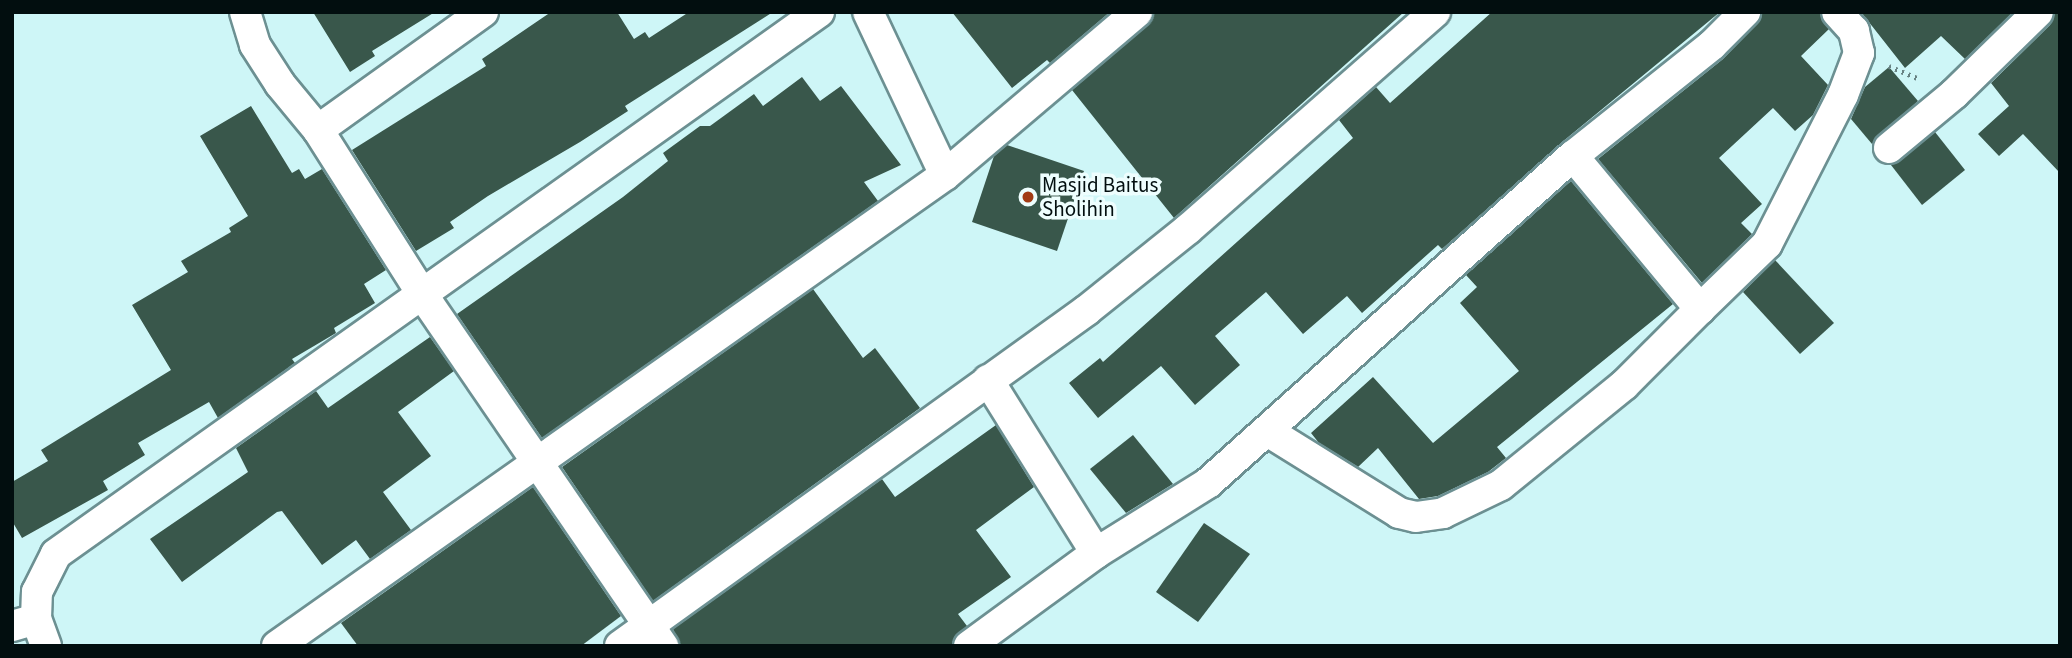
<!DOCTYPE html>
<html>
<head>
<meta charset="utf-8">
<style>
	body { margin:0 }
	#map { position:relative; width:2072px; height:658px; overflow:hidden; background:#cef6f7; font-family:"Source Sans 3",sans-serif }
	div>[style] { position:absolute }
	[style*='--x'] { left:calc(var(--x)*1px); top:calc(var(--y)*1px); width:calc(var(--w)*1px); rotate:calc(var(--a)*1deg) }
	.building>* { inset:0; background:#39574b }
	.path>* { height:4.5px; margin-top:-2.25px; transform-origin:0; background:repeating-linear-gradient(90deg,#688283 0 2px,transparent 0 7px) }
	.roads { filter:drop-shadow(2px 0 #6c9092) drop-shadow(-2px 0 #6c9092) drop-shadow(0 2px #6c9092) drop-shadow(0 -2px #6c9092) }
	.street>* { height:30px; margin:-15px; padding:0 15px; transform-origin:15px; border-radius:15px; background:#fff }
	.dots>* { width:19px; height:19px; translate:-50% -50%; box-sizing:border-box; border:4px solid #eefefe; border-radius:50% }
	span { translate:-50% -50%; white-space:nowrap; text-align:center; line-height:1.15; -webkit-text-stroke:7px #eefefe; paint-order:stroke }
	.poi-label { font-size:21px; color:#020e0f }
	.left { translate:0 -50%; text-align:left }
	.frame { position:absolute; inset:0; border:14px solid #020e0f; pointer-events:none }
</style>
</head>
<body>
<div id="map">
	<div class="building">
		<i style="clip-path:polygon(313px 12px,435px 12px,372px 51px,375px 56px,350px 72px)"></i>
		<i style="clip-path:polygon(551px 12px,617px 12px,634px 39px,645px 32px,649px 38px,689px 12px,773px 12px,625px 106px,628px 111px,580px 142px,488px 196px,450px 222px,454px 228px,416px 251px,352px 150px,486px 66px,482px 59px)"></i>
		<i style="clip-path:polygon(952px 12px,1110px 12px,1050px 63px,1047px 60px,1012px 88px)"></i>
		<i style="clip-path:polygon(1154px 12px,1404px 12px,1174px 218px,1072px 90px,1148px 25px)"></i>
		<i style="clip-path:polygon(1492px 12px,1720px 12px,1561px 143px,1442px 249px,1438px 245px,1362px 313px,1347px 296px,1303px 334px,1266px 292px,1215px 336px,1240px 365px,1195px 405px,1161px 366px,1098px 418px,1069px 383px,1100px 358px,1103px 362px,1353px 138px,1339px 120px,1376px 87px,1390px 103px)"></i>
		<i style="clip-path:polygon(1762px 12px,1820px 12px,1829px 29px,1801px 56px,1828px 85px,1813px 115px,1795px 131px,1773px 108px,1719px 158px,1762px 204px,1741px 223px,1752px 234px,1702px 283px,1598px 159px,1723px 59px,1757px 24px)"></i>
		<i style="clip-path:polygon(1861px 12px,2013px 12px,1965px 59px,1941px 36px,1905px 68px)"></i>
		<i style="clip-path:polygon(2055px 12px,2060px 12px,2060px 173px,2023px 134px,1999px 156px,1978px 134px,2009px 106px,1991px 83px,2050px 25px)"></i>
		<i style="clip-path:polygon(1889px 67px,1918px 101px,1872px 144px,1851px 119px,1865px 87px)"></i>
		<i style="clip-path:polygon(802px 77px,820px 101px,841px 86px,901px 165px,864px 182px,878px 201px,542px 438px,457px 314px,623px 197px,668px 161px,663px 153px,700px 126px,710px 126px,754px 94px,763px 106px)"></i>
		<i style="clip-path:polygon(251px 106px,292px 173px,299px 169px,305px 179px,322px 169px,386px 270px,364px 284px,375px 303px,334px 328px,336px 333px,292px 359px,295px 363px,218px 418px,209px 402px,138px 443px,145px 455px,103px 481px,108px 490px,22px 538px,12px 521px,12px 482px,48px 461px,41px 450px,171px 370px,132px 305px,188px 272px,181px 261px,231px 232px,229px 228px,248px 216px,200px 136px)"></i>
		<i style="clip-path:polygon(1935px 132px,1965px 170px,1922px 205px,1891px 165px)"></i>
		<i style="clip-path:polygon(1007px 145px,1084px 171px,1057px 251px,972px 222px,994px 156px)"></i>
		<i style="clip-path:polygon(1571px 181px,1673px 304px,1497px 447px,1506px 458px,1488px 472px,1438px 496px,1419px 499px,1378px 448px,1358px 467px,1319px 443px,1311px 433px,1373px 377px,1433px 443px,1519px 371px,1460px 303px,1477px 287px,1466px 275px)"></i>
		<i style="clip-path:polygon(1775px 260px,1834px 323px,1800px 354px,1743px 292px)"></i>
		<i style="clip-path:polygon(813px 289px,863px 358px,875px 348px,920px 408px,653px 601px,562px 467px)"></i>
		<i style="clip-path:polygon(430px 337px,454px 371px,398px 412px,431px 456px,383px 492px,411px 530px,370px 559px,356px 540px,322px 565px,282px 511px,277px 512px,182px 582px,150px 539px,248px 472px,236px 448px,316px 391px,328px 408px)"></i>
		<i style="clip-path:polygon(996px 425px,1034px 487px,976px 530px,1011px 577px,958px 614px,967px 626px,952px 646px,680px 646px,673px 629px,882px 479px,895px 497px)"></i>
		<i style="clip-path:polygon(1133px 435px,1173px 484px,1126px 513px,1090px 469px)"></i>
		<i style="clip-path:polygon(533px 487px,621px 616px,581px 646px,358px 646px,341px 623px)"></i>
		<i style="clip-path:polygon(1204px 523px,1250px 554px,1198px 622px,1156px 592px)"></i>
	</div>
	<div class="path">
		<i style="--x:1889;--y:66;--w:34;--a:23"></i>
	</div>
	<div class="roads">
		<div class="street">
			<i style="--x:245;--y:12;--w:34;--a:73"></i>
			<i style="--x:255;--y:45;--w:46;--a:57.3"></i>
			<i style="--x:280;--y:84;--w:60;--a:50.4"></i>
			<i style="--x:318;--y:130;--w:194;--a:57.6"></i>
			<i style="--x:422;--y:294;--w:427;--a:55.6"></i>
			<i style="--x:868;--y:12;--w:180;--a:64.7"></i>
			<i style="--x:318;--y:130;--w:203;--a:-35.6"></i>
			<i style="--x:1889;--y:148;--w:85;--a:-39.7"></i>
			<i style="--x:1954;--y:94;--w:117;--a:-44.3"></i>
			<i style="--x:1573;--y:156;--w:199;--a:50.3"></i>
			<i style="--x:1700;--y:309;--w:93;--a:-44.1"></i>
			<i style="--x:1767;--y:244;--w:167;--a:-63"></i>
			<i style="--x:1843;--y:95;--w:45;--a:-69.1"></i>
			<i style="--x:1859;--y:53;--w:23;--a:-103"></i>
			<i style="--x:1854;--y:31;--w:25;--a:-132"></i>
			<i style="--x:988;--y:380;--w:204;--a:58"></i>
			<i style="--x:1269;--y:432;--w:153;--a:31.9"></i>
			<i style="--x:1399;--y:513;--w:17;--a:13"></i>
			<i style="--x:1416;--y:517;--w:27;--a:-8"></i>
			<i style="--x:1443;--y:513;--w:64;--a:-25.8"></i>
			<i style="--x:1501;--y:485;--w:159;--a:-39.1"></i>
			<i style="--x:1624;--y:385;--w:107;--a:-45"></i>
			<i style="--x:12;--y:626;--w:25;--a:-16"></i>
			<i style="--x:46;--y:646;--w:29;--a:-110"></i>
			<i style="--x:36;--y:619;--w:27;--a:-88"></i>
			<i style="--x:37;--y:592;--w:42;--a:-63.4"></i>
			<i style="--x:56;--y:554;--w:936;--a:-35.39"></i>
			<i style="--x:277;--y:646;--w:817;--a:-35.19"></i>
			<i style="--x:945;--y:175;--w:252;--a:-40.3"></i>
			<i style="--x:620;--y:646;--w:575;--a:-35.73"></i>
			<i style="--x:1087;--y:310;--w:129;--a:-38.7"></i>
			<i style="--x:1188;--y:229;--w:329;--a:-41.3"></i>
			<i style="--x:969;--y:646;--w:157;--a:-36.2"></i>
			<i style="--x:1096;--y:553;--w:132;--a:-32"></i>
			<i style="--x:1208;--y:483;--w:490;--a:-41.9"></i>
			<i style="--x:1573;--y:156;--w:178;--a:-38.6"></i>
			<i style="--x:1712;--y:45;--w:47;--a:-45"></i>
		</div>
	</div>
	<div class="dots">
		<i style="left:1028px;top:197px;background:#a23b15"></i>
	</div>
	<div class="poi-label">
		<span class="left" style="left:1042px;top:197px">Masjid Baitus<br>Sholihin</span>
	</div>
	<div class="frame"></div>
</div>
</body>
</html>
